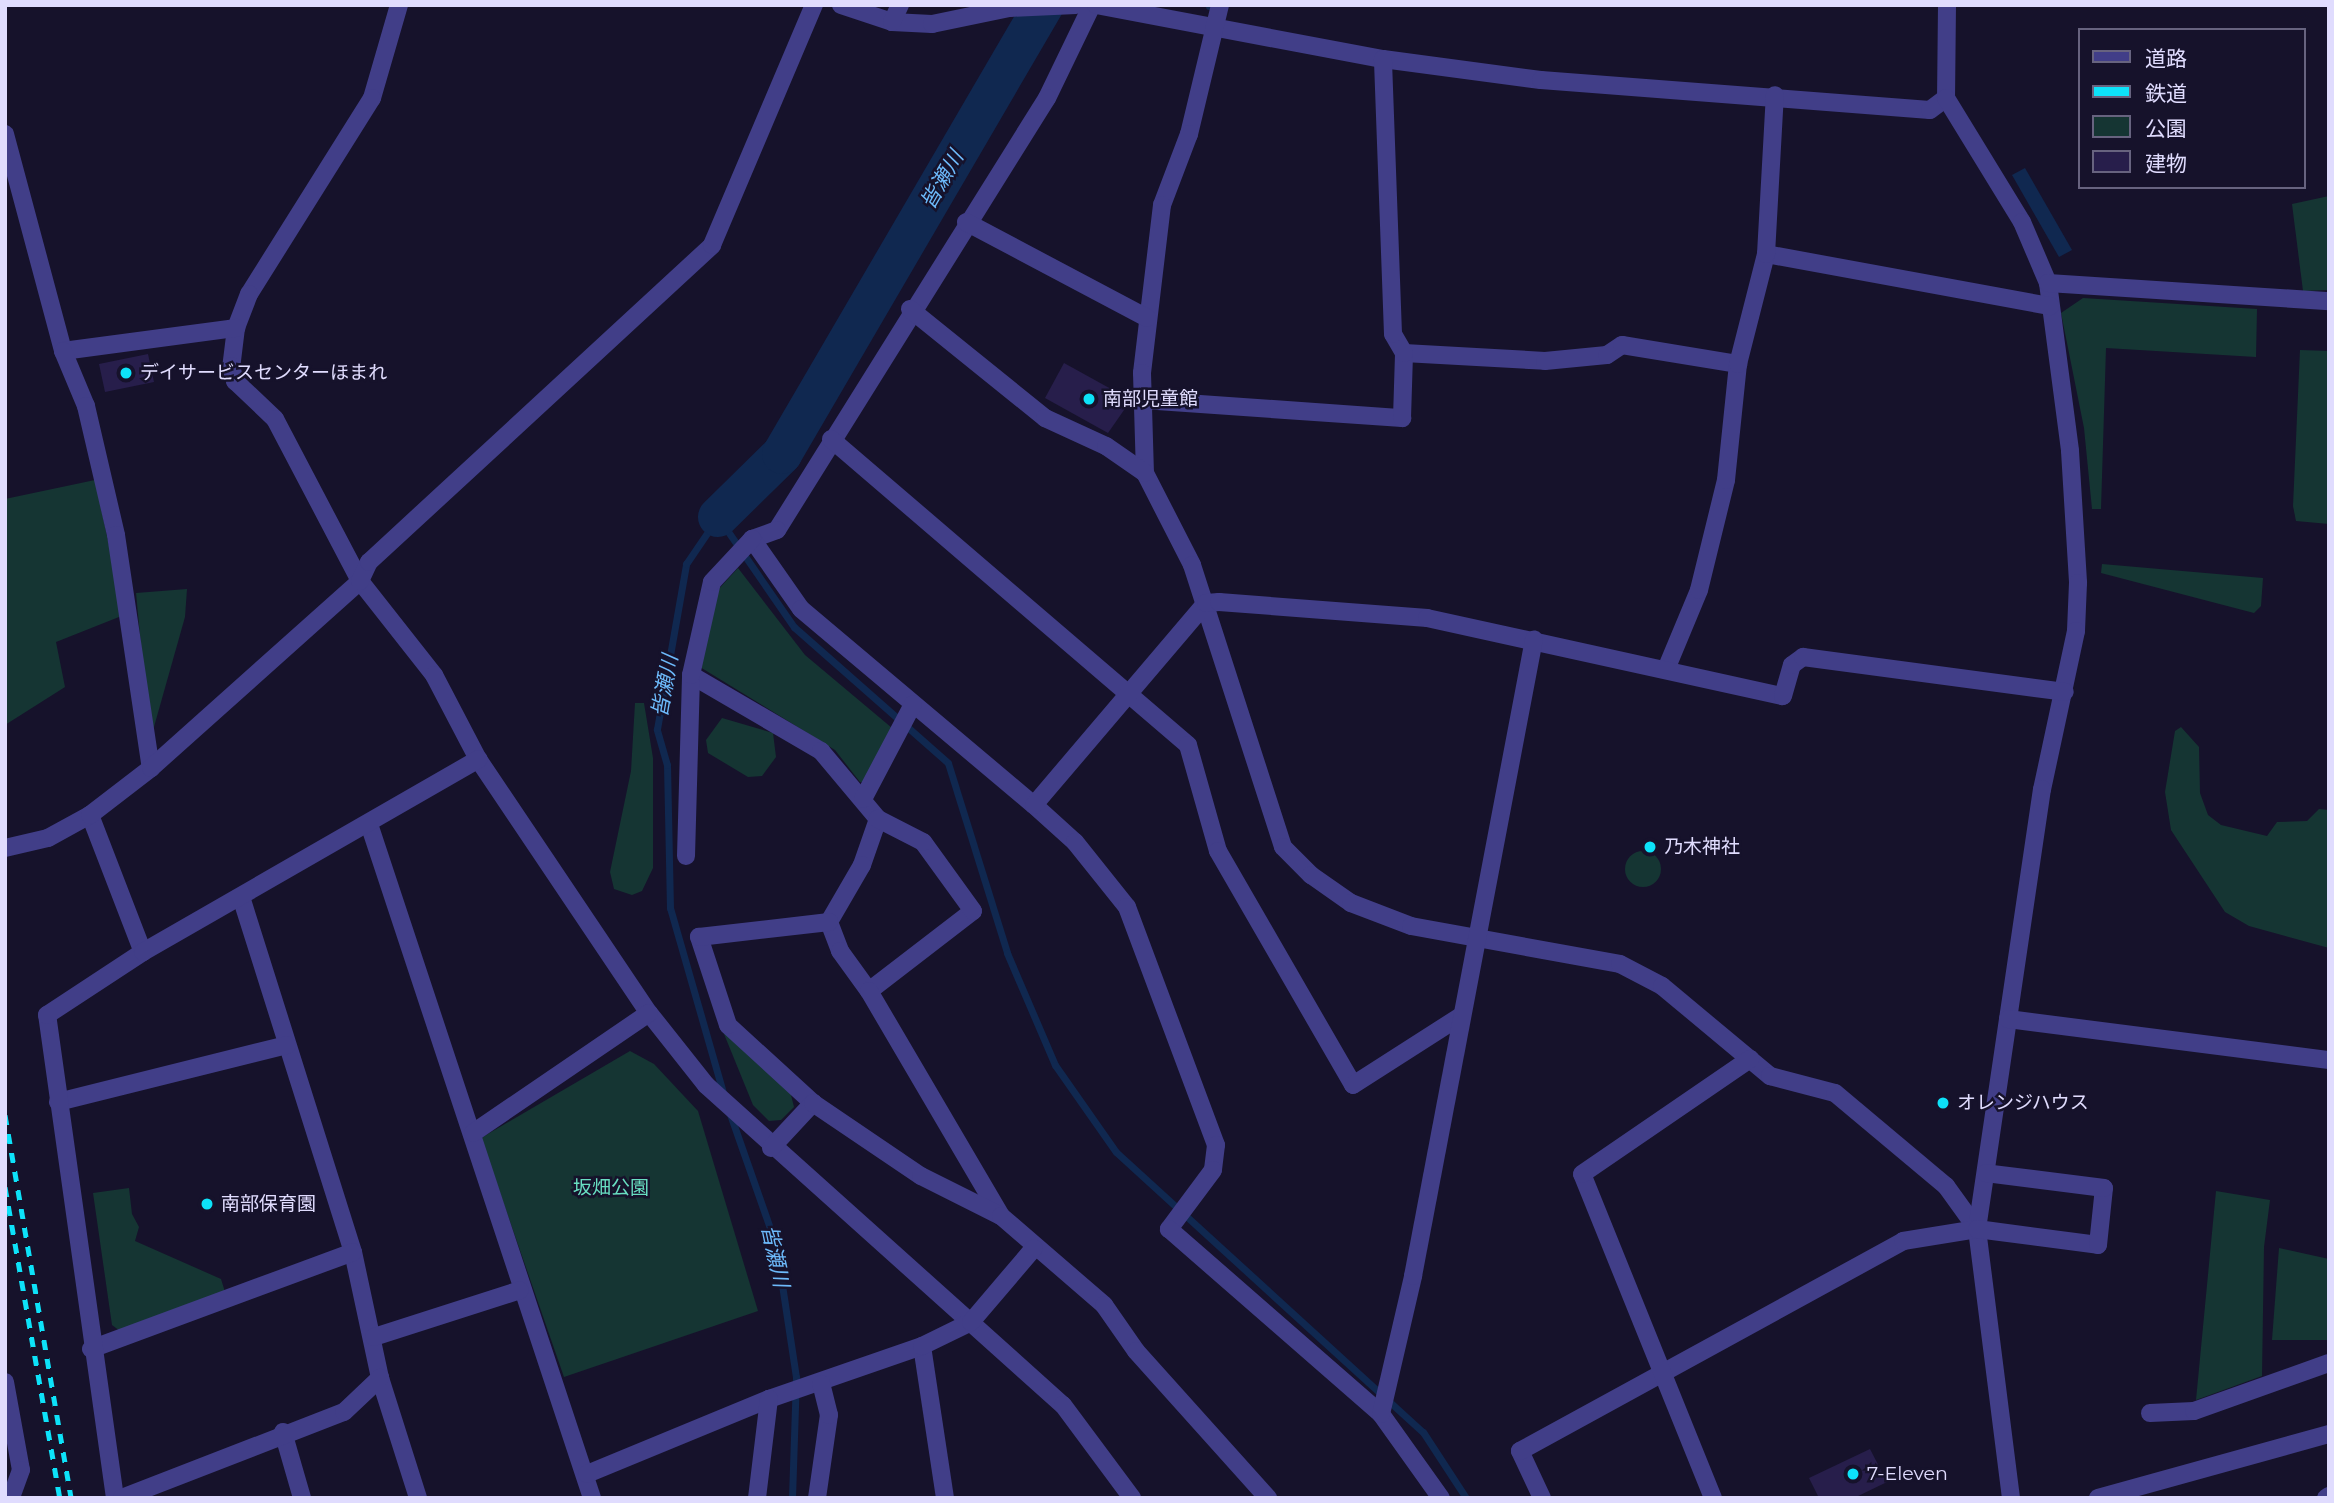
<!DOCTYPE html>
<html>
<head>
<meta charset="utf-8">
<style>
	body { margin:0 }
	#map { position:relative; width:2334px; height:1503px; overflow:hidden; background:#16122b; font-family:Montserrat,"Noto Sans JP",sans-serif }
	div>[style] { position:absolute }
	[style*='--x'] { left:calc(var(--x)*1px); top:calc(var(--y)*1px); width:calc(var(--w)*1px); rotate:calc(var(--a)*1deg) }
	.green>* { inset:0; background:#153533 }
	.round { border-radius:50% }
	.water>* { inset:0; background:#102850 }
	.stream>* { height:7px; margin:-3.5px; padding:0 3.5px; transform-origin:3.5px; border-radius:3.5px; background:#102850 }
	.river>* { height:40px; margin:-20px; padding:0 20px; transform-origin:20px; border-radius:20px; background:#102850 }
	.building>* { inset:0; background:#271e4b }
	.minor>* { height:18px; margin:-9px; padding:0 9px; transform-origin:9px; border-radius:9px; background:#413e88 }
	.tertiary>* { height:18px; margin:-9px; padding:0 9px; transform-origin:9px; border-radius:9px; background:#413e88 }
	.rail>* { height:5px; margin-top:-2.5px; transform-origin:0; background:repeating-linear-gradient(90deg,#0de2f9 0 10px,transparent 0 19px) }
	.dots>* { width:19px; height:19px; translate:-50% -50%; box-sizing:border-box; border:4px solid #16122b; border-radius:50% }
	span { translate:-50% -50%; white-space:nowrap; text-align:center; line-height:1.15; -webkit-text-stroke:5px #16122b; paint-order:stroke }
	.poi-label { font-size:19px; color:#e0dcfe }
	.left { translate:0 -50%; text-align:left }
	.park-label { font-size:19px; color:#68dec1 }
	.water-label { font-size:21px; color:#6dbafb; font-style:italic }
	.frame { position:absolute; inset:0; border:7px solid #e0dcfe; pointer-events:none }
	.legend { position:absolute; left:2078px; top:28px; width:228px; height:161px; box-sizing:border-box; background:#16122b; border:2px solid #67637f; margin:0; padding:9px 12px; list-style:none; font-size:21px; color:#e0dcfe }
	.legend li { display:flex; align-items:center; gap:14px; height:35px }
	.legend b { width:35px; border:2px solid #67637f }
</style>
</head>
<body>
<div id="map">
	<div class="green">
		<i style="clip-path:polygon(2329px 196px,2329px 290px,2303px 291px,2292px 204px)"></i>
		<i style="clip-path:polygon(2083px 298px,2257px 309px,2256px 357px,2106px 348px,2101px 509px,2092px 509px,2084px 428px,2061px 313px)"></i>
		<i style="clip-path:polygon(2300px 350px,2329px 351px,2329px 524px,2296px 521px,2293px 506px)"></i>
		<i style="clip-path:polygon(95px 480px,124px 615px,56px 642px,65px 687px,5px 725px,5px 499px)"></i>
		<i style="clip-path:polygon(2102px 564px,2263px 578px,2261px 606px,2254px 613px,2101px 573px)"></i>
		<i style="clip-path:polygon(738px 568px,805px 655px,892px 728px,866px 782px,860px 782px,835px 750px,700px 667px,715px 593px)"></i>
		<i style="clip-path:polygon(187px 589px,185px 617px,150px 741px,136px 593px)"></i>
		<i style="clip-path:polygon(635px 703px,644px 703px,653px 758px,653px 868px,642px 891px,632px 895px,614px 889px,610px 872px,631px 771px)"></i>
		<i style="clip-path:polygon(722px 718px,773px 733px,776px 757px,762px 776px,748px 777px,708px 753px,706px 740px)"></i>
		<i style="clip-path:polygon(2181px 727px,2199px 747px,2200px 793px,2208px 815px,2221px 825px,2267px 836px,2277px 822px,2307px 821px,2319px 809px,2329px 810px,2329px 948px,2249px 926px,2225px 912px,2171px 830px,2165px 792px,2175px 731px)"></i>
		<i class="round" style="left:1625px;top:851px;width:36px;height:36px"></i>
		<i style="clip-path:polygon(722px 1029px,790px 1091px,794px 1107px,781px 1120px,769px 1121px,753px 1105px)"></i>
		<i style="clip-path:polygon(630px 1051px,654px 1064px,698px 1111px,758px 1311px,564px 1377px,481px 1138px)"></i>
		<i style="clip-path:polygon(129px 1188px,132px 1214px,139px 1227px,135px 1241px,221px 1279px,225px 1292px,120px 1331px,112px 1325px,93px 1193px)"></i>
		<i style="clip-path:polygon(2216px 1191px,2270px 1200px,2264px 1247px,2262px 1376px,2196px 1400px)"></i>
		<i style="clip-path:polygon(2279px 1248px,2329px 1259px,2329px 1340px,2272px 1340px)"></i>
	</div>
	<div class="water">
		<i style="clip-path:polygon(2025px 168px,2072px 250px,2059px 257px,2012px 175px)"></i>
	</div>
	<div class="stream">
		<i style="--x:1209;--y:6;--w:1;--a:-90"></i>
		<i style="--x:724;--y:1096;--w:196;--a:-106"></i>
		<i style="--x:670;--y:908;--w:143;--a:-91.2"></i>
		<i style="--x:667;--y:765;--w:37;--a:-106"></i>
		<i style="--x:657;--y:729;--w:168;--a:-80"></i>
		<i style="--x:686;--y:564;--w:57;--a:-55.8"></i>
		<i style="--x:718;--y:517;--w:134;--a:55.4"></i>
		<i style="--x:794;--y:627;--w:205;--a:41.4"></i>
		<i style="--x:948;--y:763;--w:199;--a:72.7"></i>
		<i style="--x:1007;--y:953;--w:122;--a:66.8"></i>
		<i style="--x:1055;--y:1065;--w:106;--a:55"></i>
		<i style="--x:1116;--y:1152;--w:416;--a:42.4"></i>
		<i style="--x:1423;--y:1432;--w:79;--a:56.9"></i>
		<i style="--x:730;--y:1114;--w:139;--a:70.7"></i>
		<i style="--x:776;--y:1245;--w:134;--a:81.4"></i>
		<i style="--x:796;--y:1377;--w:121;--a:91.9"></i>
	</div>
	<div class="river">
		<i style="--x:718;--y:517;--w:90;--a:-44.5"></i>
		<i style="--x:782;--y:454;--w:520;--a:-59.74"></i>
	</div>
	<div class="building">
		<i style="clip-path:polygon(148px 354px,154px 382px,105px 392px,99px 364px)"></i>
		<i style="clip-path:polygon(1064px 363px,1131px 400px,1108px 433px,1045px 398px)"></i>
		<i style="clip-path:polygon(1870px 1449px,1887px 1482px,1854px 1498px,1819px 1498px,1809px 1478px)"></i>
	</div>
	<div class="minor">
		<i style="--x:399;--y:5;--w:97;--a:106.2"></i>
		<i style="--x:372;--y:98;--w:231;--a:122.1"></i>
		<i style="--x:249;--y:294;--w:36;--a:111"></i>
		<i style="--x:236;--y:328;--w:38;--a:97"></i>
		<i style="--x:231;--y:366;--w:16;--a:75"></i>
		<i style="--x:235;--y:381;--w:55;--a:43.5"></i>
		<i style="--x:275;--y:419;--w:183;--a:62.3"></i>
		<i style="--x:360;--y:581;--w:120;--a:51.8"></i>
		<i style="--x:434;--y:675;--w:95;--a:62.4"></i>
		<i style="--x:478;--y:759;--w:306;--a:56.1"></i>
		<i style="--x:649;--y:1013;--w:92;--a:51.6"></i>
		<i style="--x:706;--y:1085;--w:479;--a:41.9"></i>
		<i style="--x:1063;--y:1405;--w:116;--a:53.4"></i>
		<i style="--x:841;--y:5;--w:54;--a:18.4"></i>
		<i style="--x:892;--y:22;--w:40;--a:2.9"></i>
		<i style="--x:932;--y:24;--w:79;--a:-11.7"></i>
		<i style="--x:1009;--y:8;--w:67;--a:-2.6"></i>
		<i style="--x:1092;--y:5;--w:103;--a:115.8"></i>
		<i style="--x:1047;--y:98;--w:509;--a:122.01"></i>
		<i style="--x:777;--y:530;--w:27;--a:160"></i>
		<i style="--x:752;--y:539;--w:85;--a:55"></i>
		<i style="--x:801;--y:609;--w:304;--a:40.1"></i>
		<i style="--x:1034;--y:805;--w:55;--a:42.1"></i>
		<i style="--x:1075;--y:842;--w:83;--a:51.3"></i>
		<i style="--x:1127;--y:907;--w:254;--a:69.5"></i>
		<i style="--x:1216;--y:1145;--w:25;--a:97"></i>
		<i style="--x:1213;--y:1170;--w:74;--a:126.7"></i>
		<i style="--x:1169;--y:1229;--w:281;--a:41.1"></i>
		<i style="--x:1381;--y:1414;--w:103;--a:54.5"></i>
		<i style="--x:1096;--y:5;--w:292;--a:10.7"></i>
		<i style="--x:1383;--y:59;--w:159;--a:7.6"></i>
		<i style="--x:1541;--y:80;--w:390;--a:4.4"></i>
		<i style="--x:1930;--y:110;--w:20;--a:-37"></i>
		<i style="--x:1220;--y:5;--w:133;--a:103.5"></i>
		<i style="--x:1189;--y:134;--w:76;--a:110.8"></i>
		<i style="--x:1162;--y:205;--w:169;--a:96.8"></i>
		<i style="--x:1142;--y:373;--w:100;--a:88.3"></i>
		<i style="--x:1145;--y:473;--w:103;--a:62.9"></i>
		<i style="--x:1192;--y:565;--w:296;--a:72.1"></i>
		<i style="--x:1283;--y:847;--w:40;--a:45"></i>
		<i style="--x:1311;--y:875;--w:49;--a:35"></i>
		<i style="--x:1351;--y:903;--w:64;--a:21"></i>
		<i style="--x:1411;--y:926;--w:212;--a:10.3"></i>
		<i style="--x:1620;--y:964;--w:47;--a:27.6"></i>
		<i style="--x:1662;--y:986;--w:141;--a:39.8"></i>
		<i style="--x:1770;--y:1076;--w:67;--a:14.7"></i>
		<i style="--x:1835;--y:1093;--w:145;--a:40"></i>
		<i style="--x:1946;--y:1186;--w:53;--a:54.2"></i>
		<i style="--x:1947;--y:5;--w:93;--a:90.6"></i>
		<i style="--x:1946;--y:98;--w:145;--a:58.5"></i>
		<i style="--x:2022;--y:222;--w:66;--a:66.9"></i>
		<i style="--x:2048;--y:283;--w:169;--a:82.5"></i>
		<i style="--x:2070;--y:451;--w:132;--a:86.5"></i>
		<i style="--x:2078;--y:583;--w:48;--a:92.4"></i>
		<i style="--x:2076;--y:631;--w:162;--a:102.1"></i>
		<i style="--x:2042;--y:789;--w:445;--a:98.4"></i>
		<i style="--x:1977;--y:1229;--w:271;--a:82.8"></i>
		<i style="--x:892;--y:22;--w:19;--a:-65"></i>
		<i style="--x:5;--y:134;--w:225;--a:75"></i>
		<i style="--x:63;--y:351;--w:175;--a:-7.6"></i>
		<i style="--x:966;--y:222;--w:205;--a:27.9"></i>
		<i style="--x:1766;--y:254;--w:289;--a:10.4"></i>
		<i style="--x:2048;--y:283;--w:282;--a:3.7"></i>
		<i style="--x:910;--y:309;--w:174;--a:38.9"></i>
		<i style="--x:1045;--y:418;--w:67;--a:24.7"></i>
		<i style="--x:1106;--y:446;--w:47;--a:34.7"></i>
		<i style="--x:63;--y:351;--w:60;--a:67.3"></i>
		<i style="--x:86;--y:406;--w:132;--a:76.9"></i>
		<i style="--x:116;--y:535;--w:236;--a:81.5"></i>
		<i style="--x:1404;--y:353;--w:141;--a:3.2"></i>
		<i style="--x:1545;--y:361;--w:62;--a:-5.5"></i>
		<i style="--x:1607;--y:355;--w:18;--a:-34"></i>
		<i style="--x:1622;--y:345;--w:118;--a:9.3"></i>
		<i style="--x:1143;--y:400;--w:260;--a:4"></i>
		<i style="--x:1402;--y:418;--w:65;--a:-88.2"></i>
		<i style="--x:1404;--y:353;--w:22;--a:-120"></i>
		<i style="--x:1393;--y:334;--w:275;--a:-92.1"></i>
		<i style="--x:831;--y:439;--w:470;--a:40.6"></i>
		<i style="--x:1188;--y:745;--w:110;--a:74.2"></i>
		<i style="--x:1218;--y:851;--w:270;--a:60"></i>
		<i style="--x:1353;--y:1085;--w:128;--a:-32.6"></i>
		<i style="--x:1667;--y:667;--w:83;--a:-67.4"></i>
		<i style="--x:1699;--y:590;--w:113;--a:-76.2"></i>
		<i style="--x:1726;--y:480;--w:117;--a:-84.1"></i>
		<i style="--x:1738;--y:364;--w:114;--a:-75.7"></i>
		<i style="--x:1766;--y:254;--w:159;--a:-86.8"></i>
		<i style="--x:691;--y:675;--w:151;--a:30.3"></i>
		<i style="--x:821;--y:751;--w:89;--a:50"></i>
		<i style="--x:878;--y:819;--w:49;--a:109.2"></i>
		<i style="--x:862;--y:865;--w:66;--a:120.1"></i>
		<i style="--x:829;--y:922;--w:31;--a:69"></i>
		<i style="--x:840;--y:951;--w:49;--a:54.1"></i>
		<i style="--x:869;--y:991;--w:131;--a:-37.6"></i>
		<i style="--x:973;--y:911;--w:85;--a:-125.9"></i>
		<i style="--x:923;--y:842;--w:51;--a:-152.9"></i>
		<i style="--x:863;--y:799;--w:107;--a:-62.2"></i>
		<i style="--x:1034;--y:805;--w:265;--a:-49.6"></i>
		<i style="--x:1206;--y:603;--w:13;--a:-4"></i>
		<i style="--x:1219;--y:602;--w:209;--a:4.4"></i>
		<i style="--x:1427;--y:618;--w:364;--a:12.4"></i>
		<i style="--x:1783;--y:696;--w:32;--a:-74"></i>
		<i style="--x:1792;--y:665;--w:14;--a:-36"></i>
		<i style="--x:1803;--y:657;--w:264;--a:7.6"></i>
		<i style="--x:90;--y:815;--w:147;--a:68.9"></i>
		<i style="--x:369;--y:824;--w:710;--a:71.69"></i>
		<i style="--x:5;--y:848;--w:44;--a:-13.1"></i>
		<i style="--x:48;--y:838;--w:48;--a:-28.7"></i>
		<i style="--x:90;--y:815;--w:77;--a:-37.6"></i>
		<i style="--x:151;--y:768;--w:280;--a:-41.8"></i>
		<i style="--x:360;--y:581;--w:21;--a:-65"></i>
		<i style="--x:369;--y:562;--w:467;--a:-42.7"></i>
		<i style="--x:712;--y:245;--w:261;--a:-67"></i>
		<i style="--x:686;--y:856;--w:181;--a:-88.4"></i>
		<i style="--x:691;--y:675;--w:95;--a:-77.3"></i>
		<i style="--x:712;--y:582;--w:59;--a:-47.1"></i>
		<i style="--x:242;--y:900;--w:369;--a:72.5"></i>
		<i style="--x:353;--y:1252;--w:129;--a:77.9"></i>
		<i style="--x:380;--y:1378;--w:126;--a:72.4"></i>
		<i style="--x:869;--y:991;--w:261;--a:59.6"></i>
		<i style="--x:2008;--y:1019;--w:324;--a:7.3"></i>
		<i style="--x:58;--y:1102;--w:236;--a:-14"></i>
		<i style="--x:813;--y:1103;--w:115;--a:-137.5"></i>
		<i style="--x:728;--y:1025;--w:93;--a:-108.2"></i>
		<i style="--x:699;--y:937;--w:131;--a:-6.6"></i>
		<i style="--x:473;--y:1133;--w:213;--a:-34.3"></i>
		<i style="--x:771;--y:1148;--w:62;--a:-47"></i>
		<i style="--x:813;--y:1103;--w:130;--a:34.1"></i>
		<i style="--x:921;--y:1176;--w:89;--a:26.6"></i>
		<i style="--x:1001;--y:1216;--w:136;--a:40.8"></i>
		<i style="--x:1104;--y:1305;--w:56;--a:55.2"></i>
		<i style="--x:1136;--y:1351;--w:198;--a:48.1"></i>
		<i style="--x:374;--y:1337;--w:153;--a:-17.8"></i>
		<i style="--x:922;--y:1346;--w:154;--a:81.4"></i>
		<i style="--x:91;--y:1349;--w:279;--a:-20.3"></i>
		<i style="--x:5;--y:1382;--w:89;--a:79.7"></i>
		<i style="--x:21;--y:1470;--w:30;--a:110"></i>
		<i style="--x:2150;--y:1413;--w:44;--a:-2.6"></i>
		<i style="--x:2194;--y:1411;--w:143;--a:-19.6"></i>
		<i style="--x:1381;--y:1414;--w:142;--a:-76.9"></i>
		<i style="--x:1413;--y:1276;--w:648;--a:-79.24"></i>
		<i style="--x:283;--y:1432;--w:69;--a:73.9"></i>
		<i style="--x:587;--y:1474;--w:197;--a:-22.4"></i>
		<i style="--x:769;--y:1399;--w:162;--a:-19.1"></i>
		<i style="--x:922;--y:1346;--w:55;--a:-26.1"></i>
		<i style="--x:971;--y:1322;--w:97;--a:-49.6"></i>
		<i style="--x:115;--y:1498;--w:488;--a:-98"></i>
		<i style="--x:47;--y:1015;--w:115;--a:-33.3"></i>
		<i style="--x:143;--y:952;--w:387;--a:-29.9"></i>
		<i style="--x:122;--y:1498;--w:238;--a:-21.2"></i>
		<i style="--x:344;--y:1412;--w:50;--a:-43.4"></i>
		<i style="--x:757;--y:1498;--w:100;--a:-83.1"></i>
		<i style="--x:817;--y:1498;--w:84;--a:-81.8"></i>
		<i style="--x:829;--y:1415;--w:32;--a:-104"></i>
		<i style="--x:1542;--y:1498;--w:52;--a:-115.1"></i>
		<i style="--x:1520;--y:1451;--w:437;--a:-28.7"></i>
		<i style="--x:1903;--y:1241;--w:75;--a:-9.2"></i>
		<i style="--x:1977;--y:1229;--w:122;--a:7.5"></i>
		<i style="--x:2098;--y:1245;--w:57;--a:-84"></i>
		<i style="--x:2104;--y:1188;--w:119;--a:-172.8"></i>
		<i style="--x:1713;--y:1498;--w:349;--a:-112"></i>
		<i style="--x:1582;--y:1174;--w:204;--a:-34.4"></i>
		<i style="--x:2326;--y:1498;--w:4;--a:-34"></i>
	</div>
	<div class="tertiary">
		<i style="--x:2098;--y:1498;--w:240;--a:-15.5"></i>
	</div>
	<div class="rail">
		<i style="--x:5;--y:1115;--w:389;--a:80.2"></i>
		<i style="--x:5;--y:1187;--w:316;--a:80"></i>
	</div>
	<div class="dots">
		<i style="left:126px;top:373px;background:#0de2f9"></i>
		<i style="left:1089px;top:399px;background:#0de2f9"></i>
		<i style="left:1650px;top:847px;background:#0de2f9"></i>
		<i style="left:1943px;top:1103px;background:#0de2f9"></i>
		<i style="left:207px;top:1204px;background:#0de2f9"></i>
		<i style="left:1853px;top:1474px;background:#0de2f9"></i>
	</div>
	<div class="poi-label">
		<span class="left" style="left:140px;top:373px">デイサービスセンターほまれ</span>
		<span class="left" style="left:1103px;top:399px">南部児童館</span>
		<span class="left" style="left:1664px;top:847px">乃木神社</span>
		<span class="left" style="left:1957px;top:1103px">オレンジハウス</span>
		<span class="left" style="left:221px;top:1204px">南部保育園</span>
		<span class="left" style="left:1867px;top:1474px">7-Eleven</span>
	</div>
	<div class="park-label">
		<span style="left:611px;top:1188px">坂畑公園</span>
	</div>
	<div class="water-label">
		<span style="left:942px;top:180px;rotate:-60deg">皆瀬川</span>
		<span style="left:665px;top:686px;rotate:-80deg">皆瀬川</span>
		<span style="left:775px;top:1256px;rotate:78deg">皆瀬川</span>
	</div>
	<div class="frame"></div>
	<ul class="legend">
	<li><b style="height:9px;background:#413e88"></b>道路</li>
	<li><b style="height:9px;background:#0de2f9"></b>鉄道</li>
	<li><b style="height:19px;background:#153533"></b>公園</li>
	<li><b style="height:19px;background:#271e4b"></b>建物</li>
	</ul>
</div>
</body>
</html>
